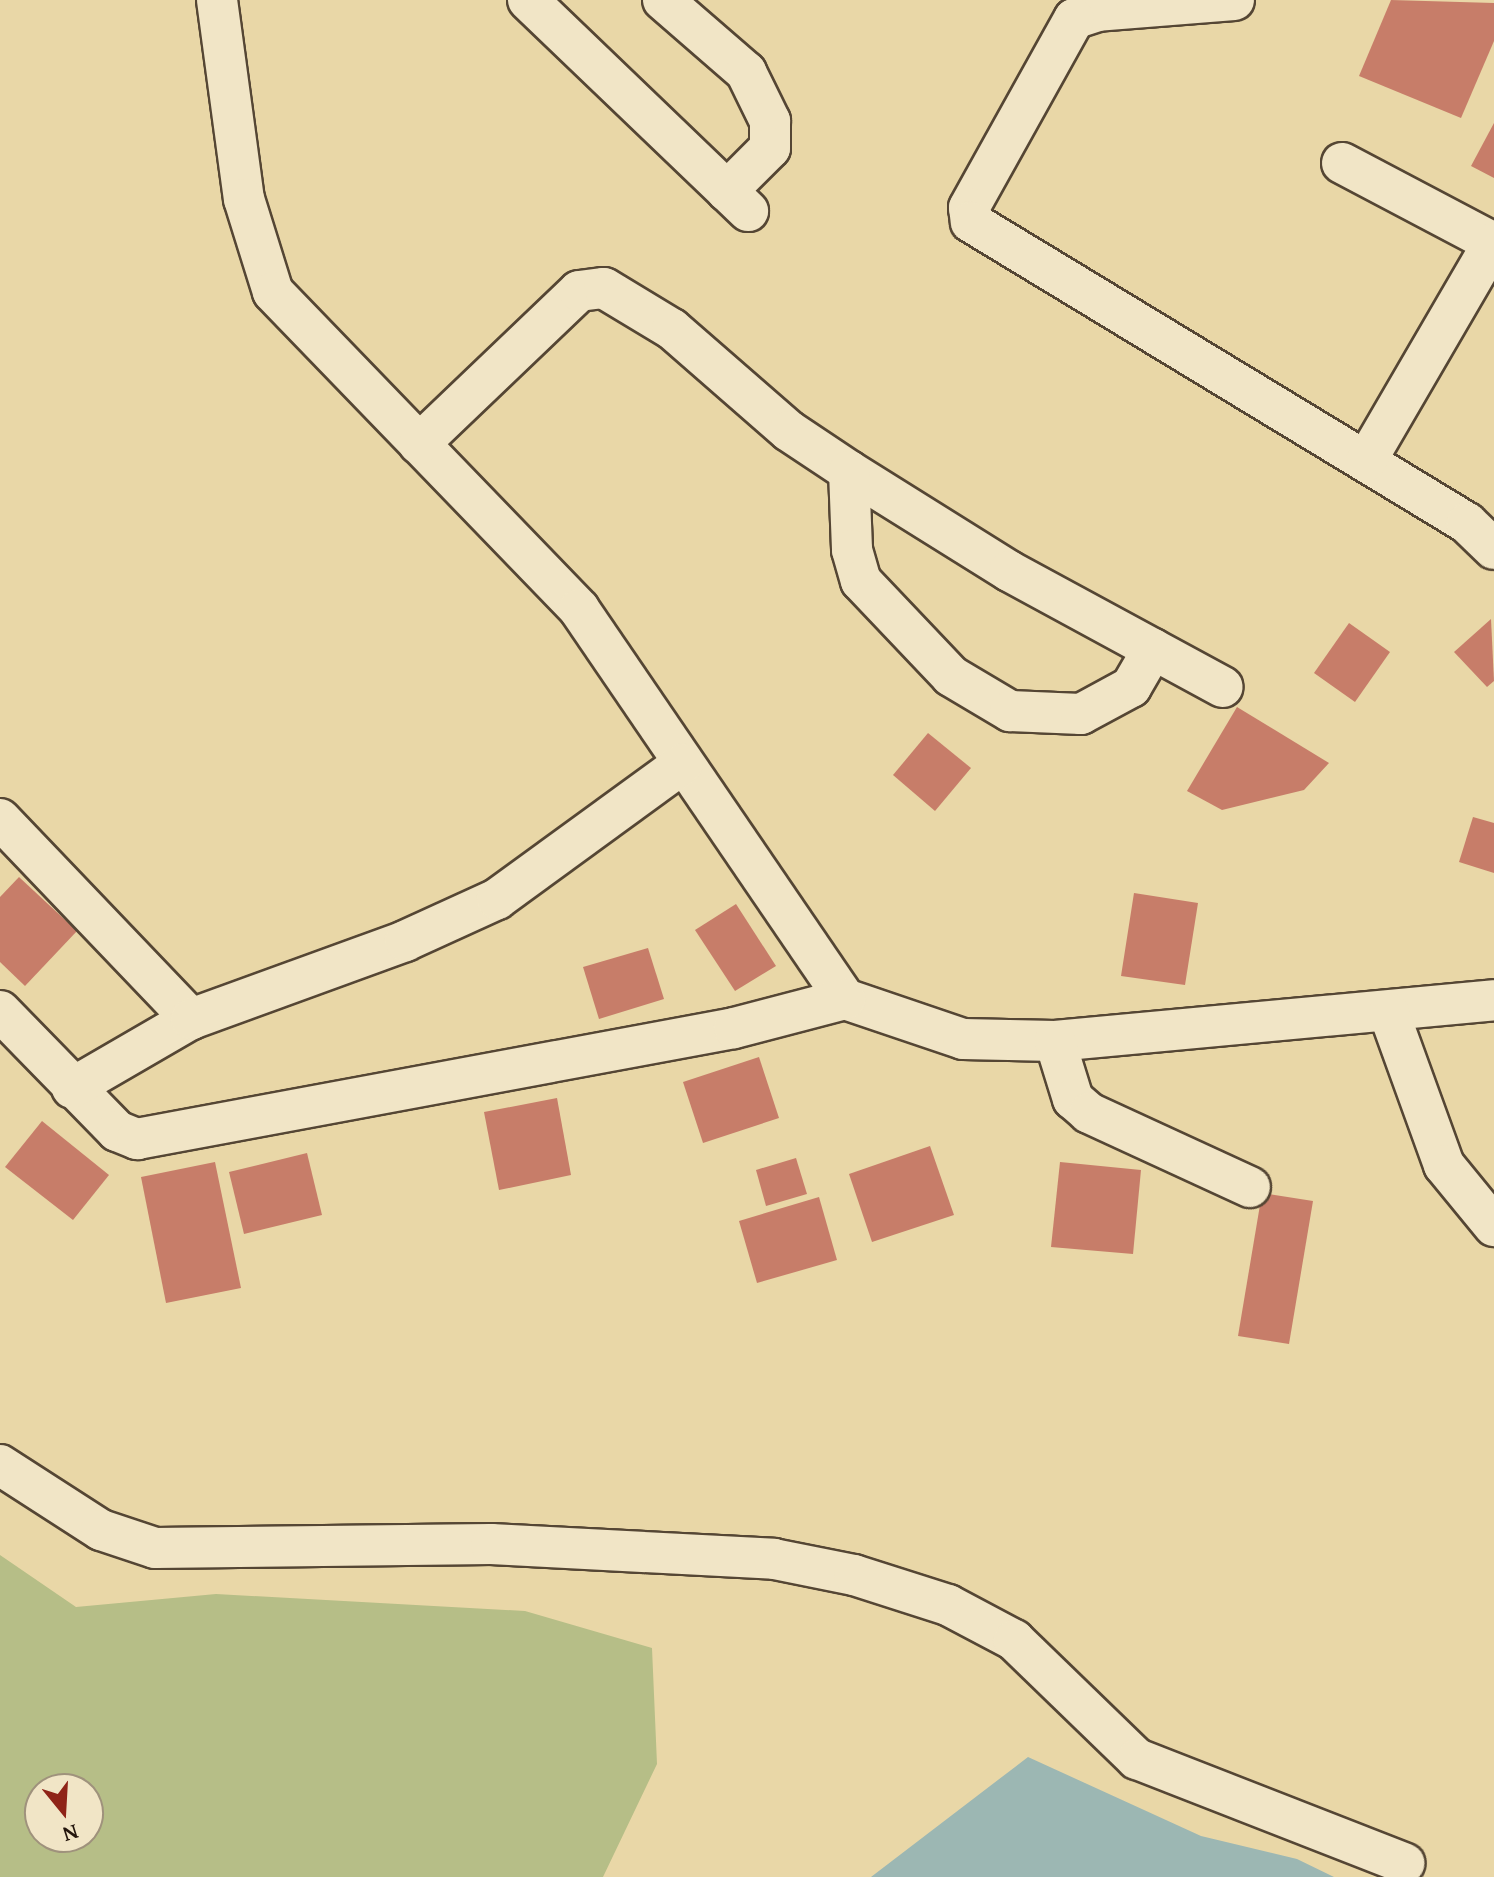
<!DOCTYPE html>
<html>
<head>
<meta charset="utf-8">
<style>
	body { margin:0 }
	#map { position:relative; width:1494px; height:1877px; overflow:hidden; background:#e9d7a7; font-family:"Gentium Book Plus",serif }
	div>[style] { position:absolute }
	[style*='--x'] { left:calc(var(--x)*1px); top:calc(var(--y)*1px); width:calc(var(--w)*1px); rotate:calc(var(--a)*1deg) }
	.green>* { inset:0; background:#b6be87 }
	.water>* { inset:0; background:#9cb7b3 }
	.building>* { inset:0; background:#c77d69 }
	.roads { filter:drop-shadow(2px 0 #554634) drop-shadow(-2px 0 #554634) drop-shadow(0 2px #554634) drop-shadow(0 -2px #554634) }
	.minor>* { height:40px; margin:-20px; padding:0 20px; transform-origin:20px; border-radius:20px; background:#f1e5c6 }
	span { translate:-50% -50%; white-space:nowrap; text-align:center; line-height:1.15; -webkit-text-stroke:7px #f1e5c6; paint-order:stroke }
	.north { position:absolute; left:24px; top:1773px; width:80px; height:80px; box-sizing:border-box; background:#f1e5c6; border:2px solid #9f927c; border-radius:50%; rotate:162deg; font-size:22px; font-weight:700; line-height:32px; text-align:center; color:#24160d }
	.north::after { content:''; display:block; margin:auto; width:28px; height:36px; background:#8f2418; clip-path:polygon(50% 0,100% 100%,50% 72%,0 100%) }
</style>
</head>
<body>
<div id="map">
	<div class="green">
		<i style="clip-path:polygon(evenodd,0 1555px,76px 1607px,216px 1594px,525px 1611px,652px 1648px,657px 1764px,603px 1877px,0 1877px,0 1555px,40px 1789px,88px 1789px,88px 1837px,40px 1837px,40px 1789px)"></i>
	</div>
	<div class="water">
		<i style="clip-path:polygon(1028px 1757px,1201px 1836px,1297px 1859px,1334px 1877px,871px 1877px)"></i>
	</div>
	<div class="building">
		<i style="clip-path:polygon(1391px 0,1494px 3px,1494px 41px,1461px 118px,1359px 76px)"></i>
		<i style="clip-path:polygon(1494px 123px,1494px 178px,1471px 166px)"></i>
		<i style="clip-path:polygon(1491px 619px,1494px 681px,1487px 687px,1454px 652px)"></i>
		<i style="clip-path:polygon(1349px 623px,1390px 652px,1355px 702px,1314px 673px)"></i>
		<i style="clip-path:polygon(1237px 707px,1329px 763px,1304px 790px,1222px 810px,1187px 791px)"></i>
		<i style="clip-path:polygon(928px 733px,971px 768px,935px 811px,893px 775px)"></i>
		<i style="clip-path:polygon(1473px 817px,1494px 823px,1494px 873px,1459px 862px)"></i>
		<i style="clip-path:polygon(19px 877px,77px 931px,25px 986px,0 962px,0 897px)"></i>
		<i style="clip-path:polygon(1134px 893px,1198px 903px,1185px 985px,1121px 976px)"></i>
		<i style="clip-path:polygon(736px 904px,776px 966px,735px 991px,695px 930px)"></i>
		<i style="clip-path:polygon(648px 948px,664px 999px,599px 1019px,583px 967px)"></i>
		<i style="clip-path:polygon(759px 1057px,779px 1118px,703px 1143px,683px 1082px)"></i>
		<i style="clip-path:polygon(557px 1098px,571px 1175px,499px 1190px,484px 1112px)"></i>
		<i style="clip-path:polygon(42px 1121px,109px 1175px,73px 1220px,5px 1167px)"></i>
		<i style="clip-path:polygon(930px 1146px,954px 1215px,872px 1242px,849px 1174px)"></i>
		<i style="clip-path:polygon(307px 1153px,322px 1215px,244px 1234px,229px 1172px)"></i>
		<i style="clip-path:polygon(796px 1158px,807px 1194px,766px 1206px,756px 1170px)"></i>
		<i style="clip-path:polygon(215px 1162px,241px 1288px,166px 1303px,141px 1177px)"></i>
		<i style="clip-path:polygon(1060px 1162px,1141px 1170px,1133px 1254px,1051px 1247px)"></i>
		<i style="clip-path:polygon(1262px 1193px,1313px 1201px,1289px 1344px,1238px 1336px)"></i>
		<i style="clip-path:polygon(819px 1197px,837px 1260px,757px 1283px,739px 1221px)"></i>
	</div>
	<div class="roads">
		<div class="minor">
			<i style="--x:217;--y:0;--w:201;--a:82.3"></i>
			<i style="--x:244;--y:199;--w:97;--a:72.7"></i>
			<i style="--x:273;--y:292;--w:441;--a:46"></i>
			<i style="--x:579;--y:609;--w:472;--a:55.7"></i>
			<i style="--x:845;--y:999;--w:125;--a:18.7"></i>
			<i style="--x:963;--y:1039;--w:92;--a:1.2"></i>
			<i style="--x:1055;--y:1041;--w:441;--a:-5.3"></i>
			<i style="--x:528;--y:0;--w:305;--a:43.8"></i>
			<i style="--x:663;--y:0;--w:110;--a:40.9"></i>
			<i style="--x:746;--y:72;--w:55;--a:63.9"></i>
			<i style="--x:770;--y:121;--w:27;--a:90"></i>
			<i style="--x:770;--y:148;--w:61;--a:135"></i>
			<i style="--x:1234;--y:0;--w:136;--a:175.4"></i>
			<i style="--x:1098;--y:11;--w:25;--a:162"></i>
			<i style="--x:1074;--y:19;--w:216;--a:119.1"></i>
			<i style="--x:969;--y:208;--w:14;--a:82"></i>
			<i style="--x:971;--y:222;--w:580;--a:31.25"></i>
			<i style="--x:1467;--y:523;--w:37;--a:44"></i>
			<i style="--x:1342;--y:163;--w:172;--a:27.8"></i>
			<i style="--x:419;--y:444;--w:221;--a:-43.7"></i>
			<i style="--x:579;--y:291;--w:25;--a:-7"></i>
			<i style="--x:604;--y:288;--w:79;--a:31.1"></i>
			<i style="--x:672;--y:329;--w:155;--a:41.1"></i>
			<i style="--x:789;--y:431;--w:72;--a:33.7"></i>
			<i style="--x:849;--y:471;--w:189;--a:32"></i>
			<i style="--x:1009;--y:571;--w:243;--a:28.5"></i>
			<i style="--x:1366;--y:461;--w:252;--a:-59.8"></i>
			<i style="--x:849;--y:471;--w:79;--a:87.8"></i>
			<i style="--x:852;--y:550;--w:32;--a:74"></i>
			<i style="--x:861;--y:581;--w:131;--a:46.5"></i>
			<i style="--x:951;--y:676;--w:69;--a:30.7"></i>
			<i style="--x:1010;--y:711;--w:71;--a:2.4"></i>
			<i style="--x:1081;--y:714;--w:57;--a:-28.4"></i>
			<i style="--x:1131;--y:687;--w:44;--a:-59.9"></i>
			<i style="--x:0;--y:819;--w:277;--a:46.3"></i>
			<i style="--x:0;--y:1011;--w:168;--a:45.7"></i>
			<i style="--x:117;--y:1131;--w:22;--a:22"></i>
			<i style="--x:137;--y:1139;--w:607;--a:-10.53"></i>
			<i style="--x:734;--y:1028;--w:115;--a:-14.6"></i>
			<i style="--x:1389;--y:1013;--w:162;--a:70.1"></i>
			<i style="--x:1444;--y:1165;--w:79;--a:50.7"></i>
			<i style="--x:1055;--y:1041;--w:61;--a:72.8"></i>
			<i style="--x:1073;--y:1099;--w:21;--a:41"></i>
			<i style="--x:1089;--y:1113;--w:177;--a:24.7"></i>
			<i style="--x:72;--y:1088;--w:138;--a:-30.1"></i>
			<i style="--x:191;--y:1019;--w:228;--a:-20"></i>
			<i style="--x:405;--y:941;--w:101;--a:-24.5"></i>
			<i style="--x:497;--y:899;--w:229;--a:-36.1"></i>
			<i style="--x:0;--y:1465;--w:120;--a:32.8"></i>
			<i style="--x:101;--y:1530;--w:57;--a:18.4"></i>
			<i style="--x:155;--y:1548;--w:336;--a:-0.7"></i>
			<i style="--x:491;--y:1544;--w:283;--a:3"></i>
			<i style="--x:774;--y:1559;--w:82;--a:11.3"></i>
			<i style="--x:854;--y:1575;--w:99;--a:17.7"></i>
			<i style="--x:948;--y:1605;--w:75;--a:27.9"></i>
			<i style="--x:1014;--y:1640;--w:171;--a:44.1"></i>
			<i style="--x:1137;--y:1759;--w:287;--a:21.3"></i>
		</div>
	</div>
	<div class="north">N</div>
</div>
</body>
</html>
